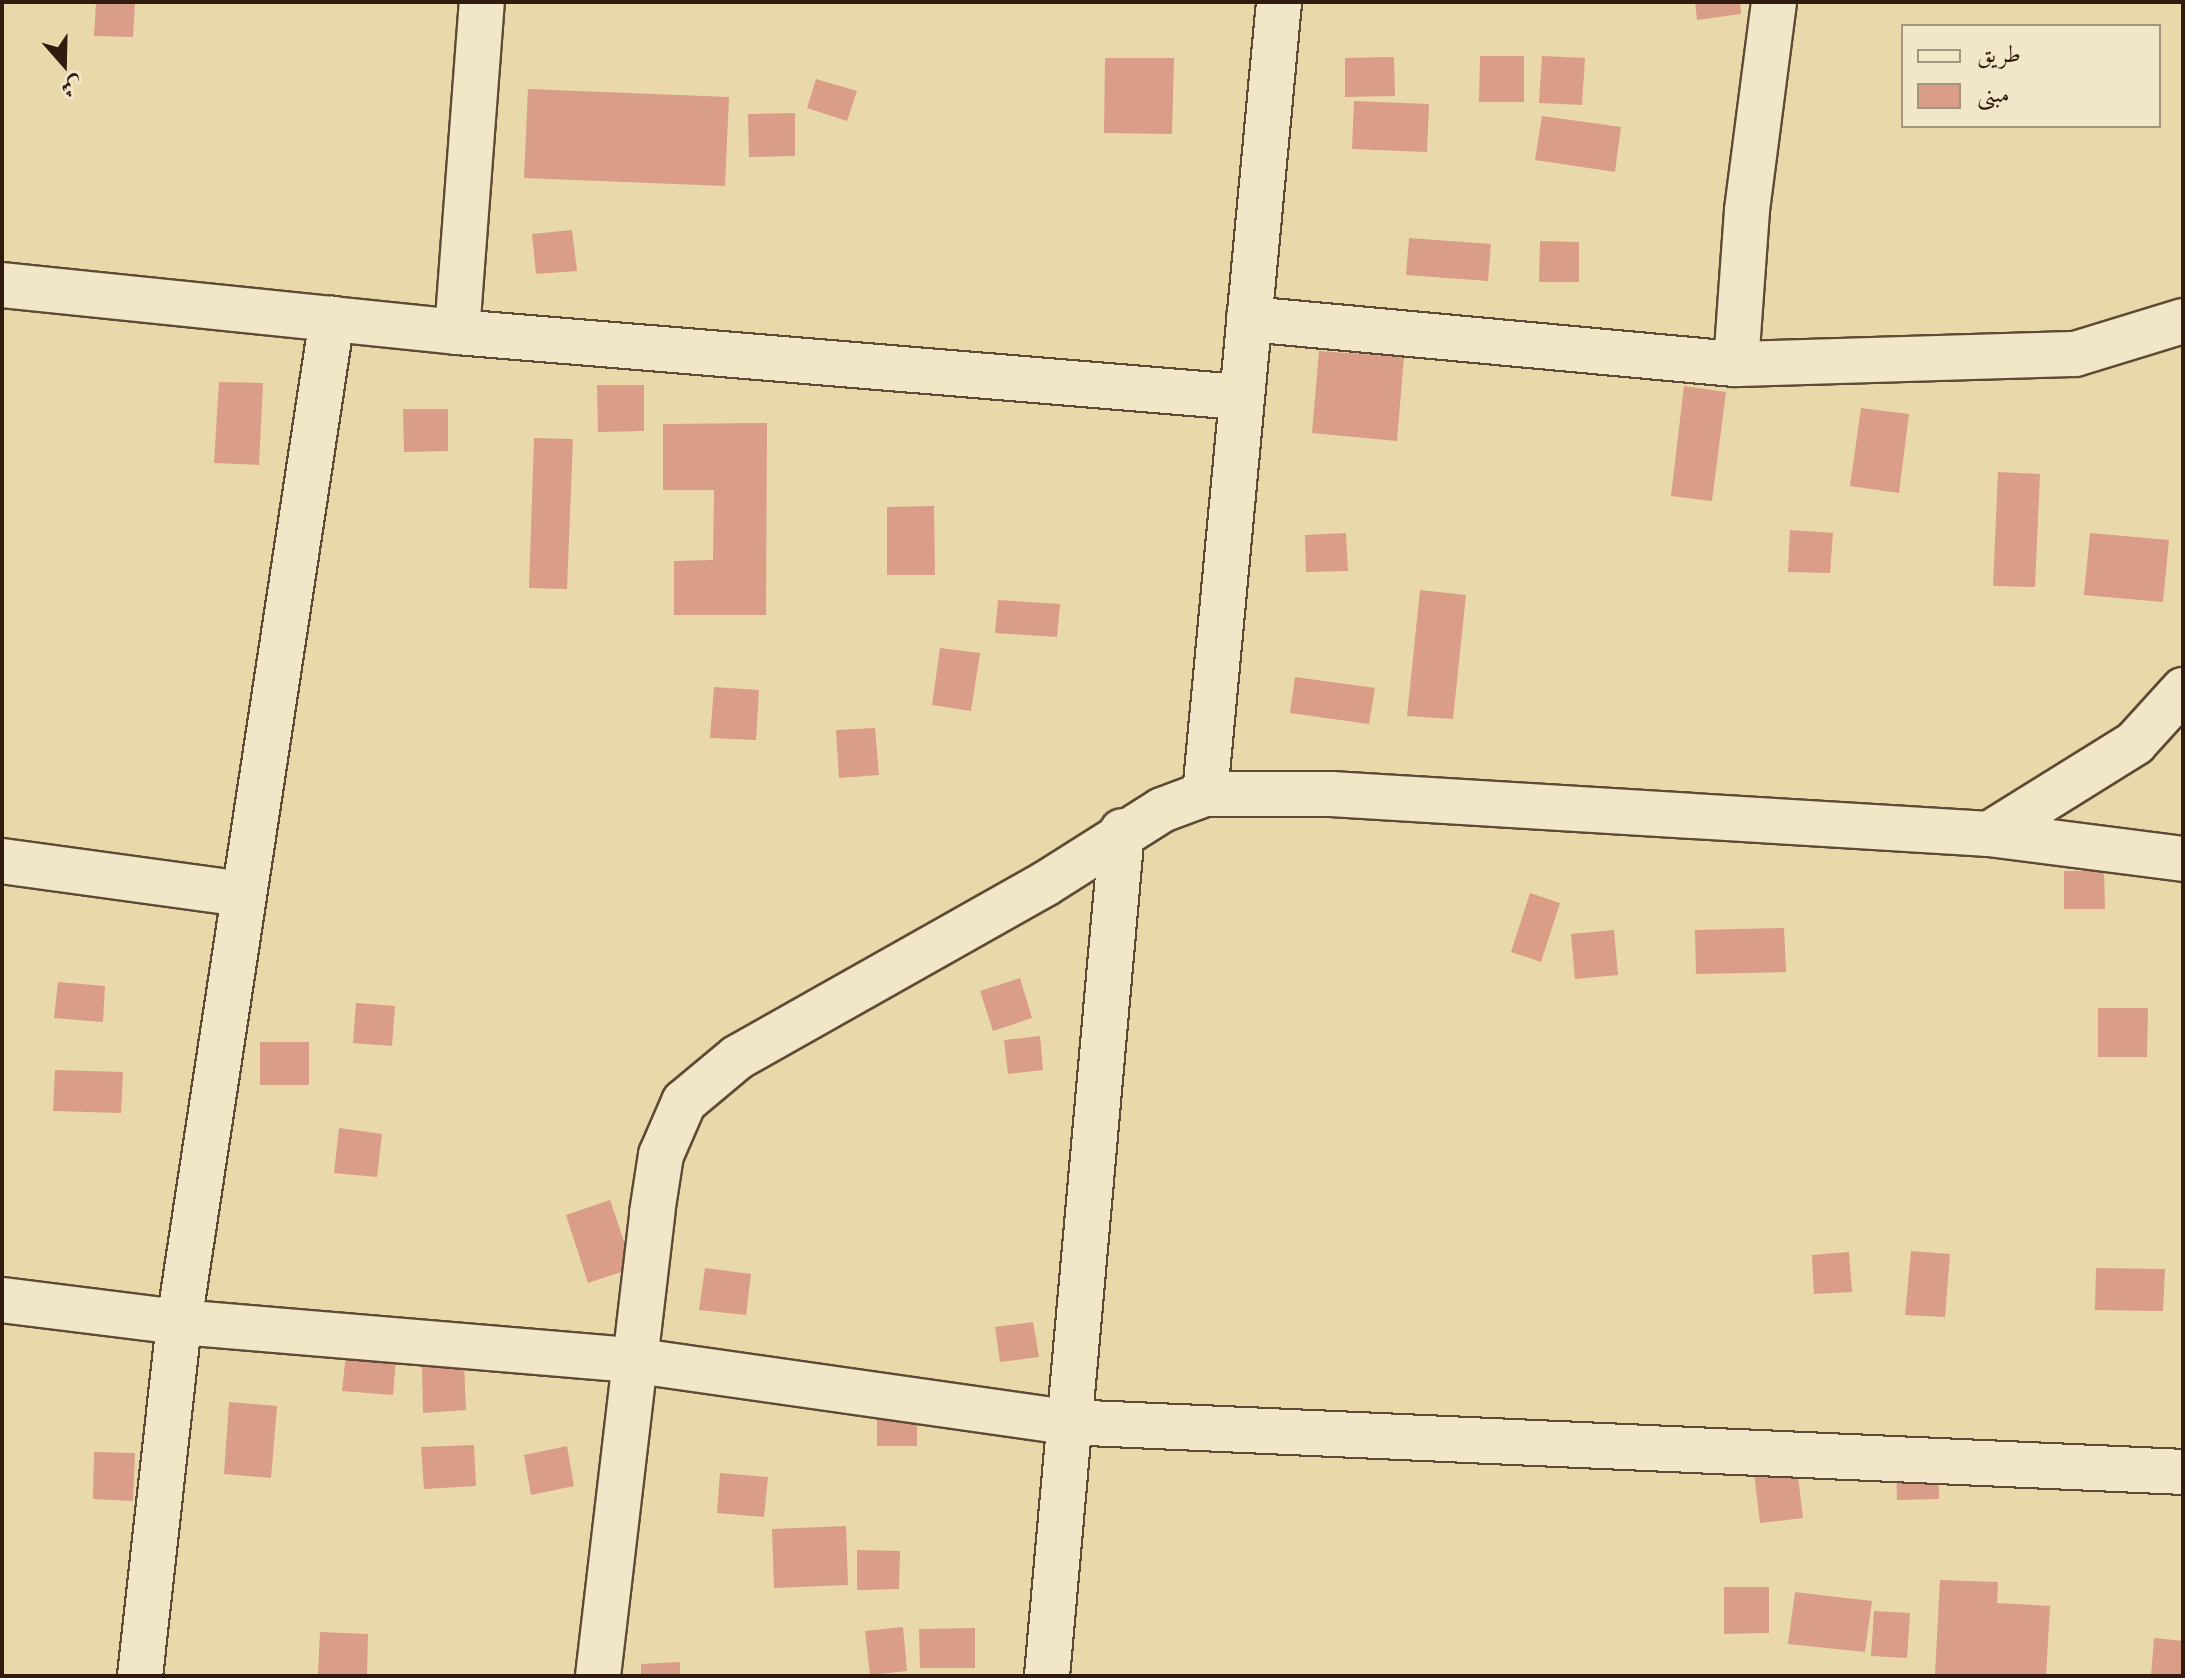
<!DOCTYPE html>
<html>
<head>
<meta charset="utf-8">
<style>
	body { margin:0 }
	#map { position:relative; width:2185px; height:1678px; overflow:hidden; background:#e9d9aa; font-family:"EB Garamond",Amiri,serif }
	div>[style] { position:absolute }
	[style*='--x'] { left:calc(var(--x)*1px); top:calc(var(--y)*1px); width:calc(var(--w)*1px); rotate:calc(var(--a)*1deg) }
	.building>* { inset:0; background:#da9d87 }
	.roads { filter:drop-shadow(2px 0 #5e4a35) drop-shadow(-2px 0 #5e4a35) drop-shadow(0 2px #5e4a35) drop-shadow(0 -2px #5e4a35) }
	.minor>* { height:44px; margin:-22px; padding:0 22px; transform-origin:22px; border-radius:22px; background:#f1e6c8 }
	span { translate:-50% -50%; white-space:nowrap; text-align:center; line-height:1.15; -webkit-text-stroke:6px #f1e6c8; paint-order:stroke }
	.frame { position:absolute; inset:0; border:4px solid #301b0e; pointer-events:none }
	.legend { position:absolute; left:1901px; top:24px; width:260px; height:104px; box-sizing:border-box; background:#f1e6c8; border:2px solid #a4957e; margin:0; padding:10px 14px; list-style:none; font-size:24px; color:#301b0e }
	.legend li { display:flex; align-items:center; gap:16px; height:40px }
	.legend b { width:40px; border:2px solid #a4957e }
	.north { position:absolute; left:24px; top:24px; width:80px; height:80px; -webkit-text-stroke:6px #f1e6c8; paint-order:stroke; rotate:160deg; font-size:22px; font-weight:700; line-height:32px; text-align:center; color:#301b0e }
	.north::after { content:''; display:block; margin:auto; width:28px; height:36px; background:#301b0e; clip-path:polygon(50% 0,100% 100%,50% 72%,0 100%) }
</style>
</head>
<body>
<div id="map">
	<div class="building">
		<i style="clip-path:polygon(96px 2px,135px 2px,133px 37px,94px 36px)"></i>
		<i style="clip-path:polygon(1695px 2px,1740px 2px,1741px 14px,1697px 20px)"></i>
		<i style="clip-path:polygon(1480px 56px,1524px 56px,1524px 102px,1479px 102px)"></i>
		<i style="clip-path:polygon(1542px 56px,1585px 58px,1582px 105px,1539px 103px)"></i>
		<i style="clip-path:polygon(1394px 57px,1395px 96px,1345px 97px,1345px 58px)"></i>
		<i style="clip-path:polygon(1105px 58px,1174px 58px,1172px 134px,1104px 133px)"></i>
		<i style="clip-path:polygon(816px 79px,857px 91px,847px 121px,807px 108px)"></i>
		<i style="clip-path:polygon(528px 89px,729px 97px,725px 186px,524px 178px)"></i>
		<i style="clip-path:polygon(1354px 101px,1429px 104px,1427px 152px,1352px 149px)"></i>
		<i style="clip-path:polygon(795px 113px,795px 156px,749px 157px,748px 114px)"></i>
		<i style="clip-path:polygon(1542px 116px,1621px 127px,1615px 172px,1535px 160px)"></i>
		<i style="clip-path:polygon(572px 230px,577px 271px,536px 274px,532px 234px)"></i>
		<i style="clip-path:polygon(1409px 238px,1491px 244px,1488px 281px,1406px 275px)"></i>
		<i style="clip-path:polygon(1540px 241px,1579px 242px,1579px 282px,1539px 282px)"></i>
		<i style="clip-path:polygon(1319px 351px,1404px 357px,1397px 441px,1312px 433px)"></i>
		<i style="clip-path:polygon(219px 382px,263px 383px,259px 465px,214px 463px)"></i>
		<i style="clip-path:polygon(597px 385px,644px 385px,644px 431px,598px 432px)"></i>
		<i style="clip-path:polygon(1684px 386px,1726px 392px,1712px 501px,1671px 496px)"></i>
		<i style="clip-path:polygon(1861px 408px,1909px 414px,1899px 493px,1850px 486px)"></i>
		<i style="clip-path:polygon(403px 409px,448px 409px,448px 451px,404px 452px)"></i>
		<i style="clip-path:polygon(767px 423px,766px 615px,674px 615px,674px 561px,713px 560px,714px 490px,663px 490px,663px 424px)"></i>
		<i style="clip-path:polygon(534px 438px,573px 439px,567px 589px,529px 588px)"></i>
		<i style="clip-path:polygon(1998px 472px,2040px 474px,2035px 587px,1993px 586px)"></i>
		<i style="clip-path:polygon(934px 506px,935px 575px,887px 575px,887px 507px)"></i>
		<i style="clip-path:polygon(1790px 530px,1833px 533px,1830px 573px,1788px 572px)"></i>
		<i style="clip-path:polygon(1346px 533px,1348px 571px,1306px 572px,1305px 535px)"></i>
		<i style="clip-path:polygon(2090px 533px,2169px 540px,2163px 602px,2084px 595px)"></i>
		<i style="clip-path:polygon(1420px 590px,1466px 595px,1453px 719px,1407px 716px)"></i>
		<i style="clip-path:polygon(998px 600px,1060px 604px,1057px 637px,995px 633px)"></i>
		<i style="clip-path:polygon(940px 648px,980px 653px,971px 711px,932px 705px)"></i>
		<i style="clip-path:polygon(1295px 677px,1375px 688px,1369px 724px,1290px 713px)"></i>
		<i style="clip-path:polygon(714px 687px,759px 690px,756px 740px,710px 738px)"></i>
		<i style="clip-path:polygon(875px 728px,879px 775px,839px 778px,836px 730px)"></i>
		<i style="clip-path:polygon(2064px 871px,2104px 871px,2105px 909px,2064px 909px)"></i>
		<i style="clip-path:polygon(1530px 893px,1560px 903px,1541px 962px,1511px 952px)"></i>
		<i style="clip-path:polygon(1784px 928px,1786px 972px,1696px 974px,1695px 930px)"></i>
		<i style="clip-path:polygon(1614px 930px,1618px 975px,1575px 979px,1571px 934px)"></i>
		<i style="clip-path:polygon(1020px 978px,1032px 1018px,993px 1031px,980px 991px)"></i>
		<i style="clip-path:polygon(58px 982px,105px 986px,103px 1022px,54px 1018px)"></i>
		<i style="clip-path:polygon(356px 1003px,395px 1006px,392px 1046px,353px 1043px)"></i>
		<i style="clip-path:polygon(2098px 1008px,2148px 1008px,2147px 1057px,2098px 1057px)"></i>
		<i style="clip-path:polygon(1040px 1036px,1043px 1070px,1008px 1074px,1004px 1040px)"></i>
		<i style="clip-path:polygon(260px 1042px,309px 1042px,309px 1085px,260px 1085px)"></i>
		<i style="clip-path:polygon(55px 1070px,123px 1072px,121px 1113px,53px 1111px)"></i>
		<i style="clip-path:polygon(339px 1128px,382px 1134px,377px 1177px,334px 1173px)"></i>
		<i style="clip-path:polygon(610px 1200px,633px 1268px,588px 1283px,566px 1215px)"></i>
		<i style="clip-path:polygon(1911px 1251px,1950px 1254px,1945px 1317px,1905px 1315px)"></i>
		<i style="clip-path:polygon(1849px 1252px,1852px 1292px,1814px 1294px,1812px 1255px)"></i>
		<i style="clip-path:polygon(705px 1268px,751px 1274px,746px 1315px,699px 1310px)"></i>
		<i style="clip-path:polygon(2096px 1268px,2165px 1269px,2163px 1311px,2095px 1310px)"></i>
		<i style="clip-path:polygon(1033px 1322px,1039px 1357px,1000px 1362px,995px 1327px)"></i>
		<i style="clip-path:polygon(346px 1354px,396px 1358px,393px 1395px,342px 1391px)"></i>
		<i style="clip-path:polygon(464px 1363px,466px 1410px,423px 1413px,422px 1366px)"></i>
		<i style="clip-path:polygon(877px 1401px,917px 1401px,917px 1446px,877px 1446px)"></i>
		<i style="clip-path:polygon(229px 1402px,277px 1406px,271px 1478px,224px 1474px)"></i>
		<i style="clip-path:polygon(474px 1445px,476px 1486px,424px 1489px,421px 1447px)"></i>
		<i style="clip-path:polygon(567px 1446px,574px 1486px,531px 1495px,524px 1455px)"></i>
		<i style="clip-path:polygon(1795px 1451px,1803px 1518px,1760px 1523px,1752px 1456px)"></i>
		<i style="clip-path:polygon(94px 1452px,135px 1453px,133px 1501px,93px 1499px)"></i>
		<i style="clip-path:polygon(1938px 1460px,1939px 1499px,1897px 1500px,1896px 1461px)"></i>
		<i style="clip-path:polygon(720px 1473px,768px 1477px,764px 1517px,717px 1513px)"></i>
		<i style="clip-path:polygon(846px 1526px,848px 1585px,774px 1588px,772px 1529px)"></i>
		<i style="clip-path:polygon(857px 1550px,900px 1551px,899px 1589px,857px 1590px)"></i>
		<i style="clip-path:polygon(1940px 1580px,1998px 1582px,1997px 1603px,2050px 1606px,2046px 1676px,1935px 1674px)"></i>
		<i style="clip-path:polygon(1724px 1587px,1769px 1587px,1769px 1633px,1724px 1634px)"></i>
		<i style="clip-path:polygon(1795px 1592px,1872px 1601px,1865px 1652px,1788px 1644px)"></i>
		<i style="clip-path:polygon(1874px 1611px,1910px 1613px,1907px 1658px,1871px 1656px)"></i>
		<i style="clip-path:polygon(903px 1627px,907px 1671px,870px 1675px,865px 1631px)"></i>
		<i style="clip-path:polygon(975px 1628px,975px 1668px,920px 1668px,919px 1629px)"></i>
		<i style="clip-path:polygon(320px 1632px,368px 1634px,367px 1675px,318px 1674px)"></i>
		<i style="clip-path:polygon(2154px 1638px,2183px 1641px,2183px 1676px,2151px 1676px)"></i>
		<i style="clip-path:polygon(680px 1662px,680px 1676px,641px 1676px,641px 1664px)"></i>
	</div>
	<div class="roads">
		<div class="minor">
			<i style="--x:2;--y:285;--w:457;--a:5.9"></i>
			<i style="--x:457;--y:332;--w:786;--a:4.75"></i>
			<i style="--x:1249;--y:319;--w:489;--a:5.3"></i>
			<i style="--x:1736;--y:364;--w:339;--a:-1.7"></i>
			<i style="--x:2075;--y:354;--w:113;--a:-17"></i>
			<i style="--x:457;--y:332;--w:331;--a:-85.7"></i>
			<i style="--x:1736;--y:364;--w:154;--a:-85.9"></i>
			<i style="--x:1747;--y:210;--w:210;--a:-82.6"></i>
			<i style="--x:1205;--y:794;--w:795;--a:-84.66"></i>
			<i style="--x:1989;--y:834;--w:172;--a:-31.9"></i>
			<i style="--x:2135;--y:743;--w:72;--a:-47.8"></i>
			<i style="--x:2;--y:861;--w:244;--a:7.8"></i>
			<i style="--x:2;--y:1300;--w:178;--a:7.1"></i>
			<i style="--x:179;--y:1322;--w:454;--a:4.8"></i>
			<i style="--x:631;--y:1360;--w:439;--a:8.1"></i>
			<i style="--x:1066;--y:1422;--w:1118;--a:2.56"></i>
			<i style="--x:140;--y:1676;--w:356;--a:-83.7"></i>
			<i style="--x:179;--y:1322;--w:1015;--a:-81.33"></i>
			<i style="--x:598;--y:1676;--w:466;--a:-83.3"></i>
			<i style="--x:652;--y:1213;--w:59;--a:-81.2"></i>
			<i style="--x:661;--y:1155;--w:58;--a:-66.5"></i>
			<i style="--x:684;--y:1102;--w:70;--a:-39.8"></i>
			<i style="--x:738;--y:1057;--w:352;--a:-29.4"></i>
			<i style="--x:1045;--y:884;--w:138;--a:-32.3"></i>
			<i style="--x:1162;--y:810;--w:46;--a:-20.4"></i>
			<i style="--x:1205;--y:794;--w:126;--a:0"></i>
			<i style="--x:1331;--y:794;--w:659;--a:3.48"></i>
			<i style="--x:1989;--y:834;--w:196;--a:7.3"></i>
			<i style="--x:1047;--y:1676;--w:848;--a:-84.93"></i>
		</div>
	</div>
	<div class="frame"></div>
	<ul class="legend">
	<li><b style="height:10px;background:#f1e6c8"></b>طريق</li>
	<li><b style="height:22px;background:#da9d87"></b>مبنى</li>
	</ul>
	<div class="north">ش</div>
</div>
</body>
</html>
